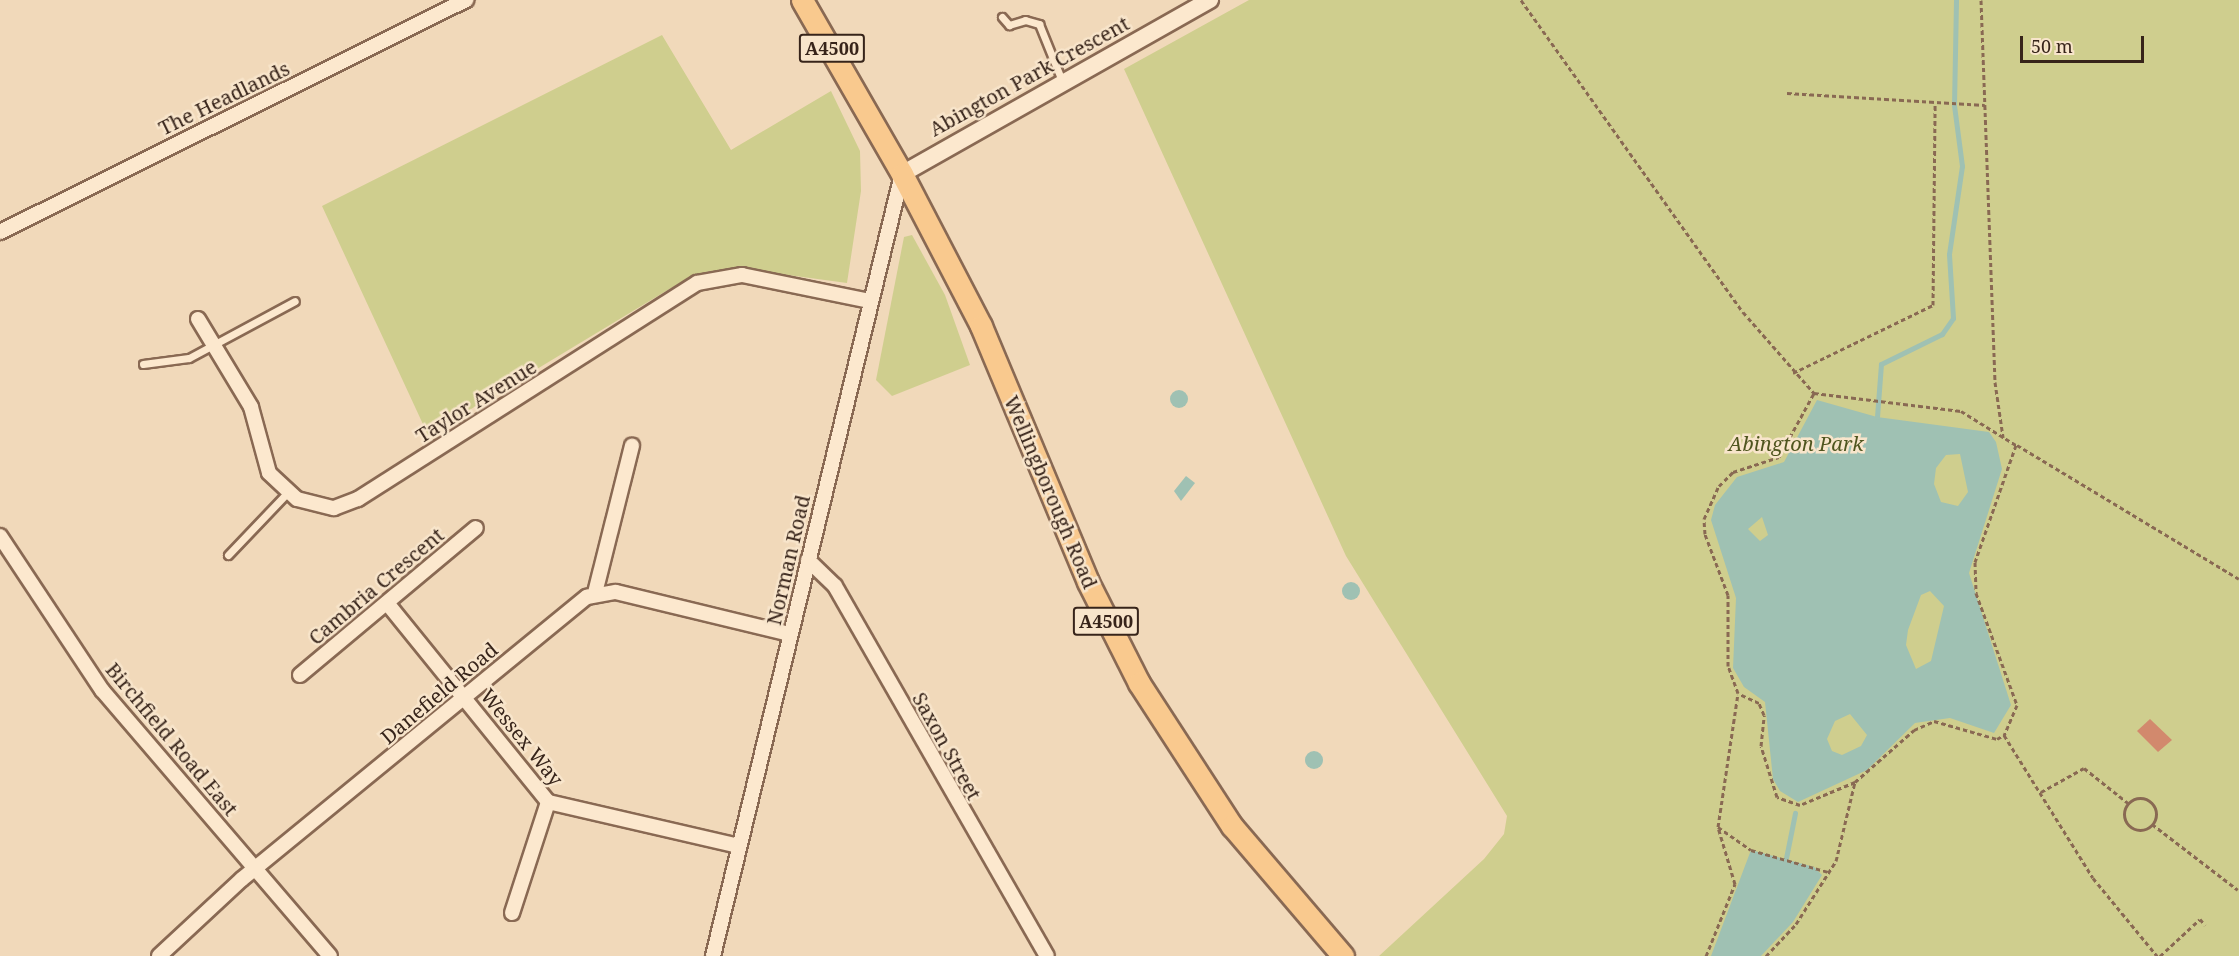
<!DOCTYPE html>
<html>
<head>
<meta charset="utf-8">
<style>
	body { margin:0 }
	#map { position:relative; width:2239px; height:956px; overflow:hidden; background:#f1d9ba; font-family:"Noto Serif",serif }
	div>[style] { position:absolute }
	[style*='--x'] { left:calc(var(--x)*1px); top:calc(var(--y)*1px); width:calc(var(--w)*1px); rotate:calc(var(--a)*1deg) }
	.green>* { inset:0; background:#cfce8e }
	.water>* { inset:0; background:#9fc1b3 }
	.round { border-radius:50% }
	.stream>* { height:5px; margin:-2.5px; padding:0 2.5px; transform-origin:2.5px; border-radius:2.5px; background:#9fc1b3 }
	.building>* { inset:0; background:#d2896d }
	.path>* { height:3px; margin-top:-1.5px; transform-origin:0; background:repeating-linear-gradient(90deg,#896953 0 4.5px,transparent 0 7.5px) }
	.path>.ring { margin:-1.5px; padding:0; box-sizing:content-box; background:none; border:3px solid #896953; border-radius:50% }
	.roads { filter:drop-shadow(2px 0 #896953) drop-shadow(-2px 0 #896953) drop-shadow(0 2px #896953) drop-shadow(0 -2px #896953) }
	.service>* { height:7px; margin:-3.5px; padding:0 3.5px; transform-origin:3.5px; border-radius:3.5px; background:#fce8ce }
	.minor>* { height:14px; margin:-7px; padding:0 7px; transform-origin:7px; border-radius:7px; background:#fce8ce }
	.tertiary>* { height:16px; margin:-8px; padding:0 8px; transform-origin:8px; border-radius:8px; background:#fce8ce }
	.primary>* { height:21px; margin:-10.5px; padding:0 10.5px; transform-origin:10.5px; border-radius:10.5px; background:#f9c98e }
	span { translate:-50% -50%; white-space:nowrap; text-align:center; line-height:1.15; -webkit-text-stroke:5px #f8e5cb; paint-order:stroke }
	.shield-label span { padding:2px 4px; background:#f8e5cb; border:2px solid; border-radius:4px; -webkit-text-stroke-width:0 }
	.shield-label { font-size:18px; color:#37241a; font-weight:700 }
	.street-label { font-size:20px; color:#37241a }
	.park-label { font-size:20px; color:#4f551f; font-style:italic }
	.scale { position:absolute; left:2020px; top:36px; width:124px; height:27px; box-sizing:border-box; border:3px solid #37241a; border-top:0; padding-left:8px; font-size:18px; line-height:21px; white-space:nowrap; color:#37241a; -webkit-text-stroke:4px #f8e5cb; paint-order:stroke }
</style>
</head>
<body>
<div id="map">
	<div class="green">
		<i style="clip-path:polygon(1249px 0,2239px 0,2239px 956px,1379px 956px,1484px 859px,1504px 834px,1507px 816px,1346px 556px,1124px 69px)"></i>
		<i style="clip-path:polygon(662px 35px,731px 150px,831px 91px,860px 151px,861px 191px,847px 283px,751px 270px,709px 271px,671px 288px,428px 435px,322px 206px)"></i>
		<i style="clip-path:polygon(912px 235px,945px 295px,970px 365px,892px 396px,876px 380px,904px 237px)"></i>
	</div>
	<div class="water">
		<i class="round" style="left:1170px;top:390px;width:18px;height:18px"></i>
		<i style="clip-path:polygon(evenodd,1817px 400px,1877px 417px,1989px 432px,1996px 442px,2002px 469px,1969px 573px,2011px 705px,1994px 733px,1950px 718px,1915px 723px,1867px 770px,1798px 802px,1780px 791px,1773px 779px,1765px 702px,1744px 687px,1733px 668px,1736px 598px,1711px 520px,1715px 505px,1737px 477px,1784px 462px,1817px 400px,1960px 454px,1968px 492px,1958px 506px,1941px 502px,1934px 484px,1936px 468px,1946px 455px,1960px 454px,1817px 400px,1762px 517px,1768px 535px,1760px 541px,1748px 529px,1762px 517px,1817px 400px,1930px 591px,1944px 606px,1931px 661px,1916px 669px,1906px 645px,1908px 630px,1921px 595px,1930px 591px,1817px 400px,1850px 714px,1867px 735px,1861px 746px,1842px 755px,1832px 751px,1827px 739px,1835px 721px,1850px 714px)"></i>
		<i style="clip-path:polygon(1186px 476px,1195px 483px,1181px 501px,1174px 491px)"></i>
		<i class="round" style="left:1342px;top:582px;width:18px;height:18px"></i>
		<i class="round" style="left:1305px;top:751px;width:18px;height:18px"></i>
		<i style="clip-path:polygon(1751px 850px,1814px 867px,1822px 875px,1793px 922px,1761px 956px,1711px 956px)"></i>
	</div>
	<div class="stream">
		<i style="--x:1877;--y:417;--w:53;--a:-85.7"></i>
		<i style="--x:1881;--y:364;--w:68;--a:-26.2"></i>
		<i style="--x:1942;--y:334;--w:19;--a:-55"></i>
		<i style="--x:1953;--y:318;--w:64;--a:-93.6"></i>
		<i style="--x:1949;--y:254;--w:89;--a:-81.6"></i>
		<i style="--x:1962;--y:166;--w:62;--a:-97.5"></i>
		<i style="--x:1954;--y:105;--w:105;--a:-88.9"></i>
		<i style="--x:1786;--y:858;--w:46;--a:-78.7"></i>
	</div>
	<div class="building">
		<i style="clip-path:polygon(2150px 719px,2172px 740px,2158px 752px,2137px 731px)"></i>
	</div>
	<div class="path">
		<i style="--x:1521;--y:0;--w:383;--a:54.6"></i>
		<i style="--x:1743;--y:312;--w:108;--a:48.8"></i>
		<i style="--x:1981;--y:0;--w:382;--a:87.9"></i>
		<i style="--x:1995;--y:382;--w:56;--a:81.7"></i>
		<i style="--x:1787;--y:93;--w:198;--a:3.5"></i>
		<i style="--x:1793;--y:373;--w:156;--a:-25.9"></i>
		<i style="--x:1933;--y:305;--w:202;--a:-89.4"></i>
		<i style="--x:2017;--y:445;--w:259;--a:31.1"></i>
		<i style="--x:1855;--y:782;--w:60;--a:157.3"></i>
		<i style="--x:1800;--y:805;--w:24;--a:-161"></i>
		<i style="--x:1777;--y:797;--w:53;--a:-107.4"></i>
		<i style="--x:1761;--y:746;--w:31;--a:-84"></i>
		<i style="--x:1764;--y:715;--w:13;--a:-113"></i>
		<i style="--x:1759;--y:703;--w:23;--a:-155"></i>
		<i style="--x:1738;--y:693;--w:29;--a:-110"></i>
		<i style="--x:1728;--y:666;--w:71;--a:-90"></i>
		<i style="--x:1728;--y:595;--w:65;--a:-110.7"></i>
		<i style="--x:1705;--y:534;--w:15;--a:-94"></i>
		<i style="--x:1704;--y:519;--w:36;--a:-66"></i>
		<i style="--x:1719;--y:486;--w:20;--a:-45"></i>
		<i style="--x:1733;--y:472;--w:48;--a:-18.1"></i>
		<i style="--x:1779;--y:457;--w:73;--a:-61.3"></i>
		<i style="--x:1814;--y:393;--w:148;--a:7"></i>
		<i style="--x:1961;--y:411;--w:65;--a:31.7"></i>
		<i style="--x:2016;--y:445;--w:124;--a:109.3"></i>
		<i style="--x:1975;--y:562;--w:31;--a:88"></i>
		<i style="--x:1976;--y:593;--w:119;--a:69.9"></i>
		<i style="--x:2017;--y:705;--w:33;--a:113"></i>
		<i style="--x:2041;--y:792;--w:49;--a:-29.2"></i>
		<i style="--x:2084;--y:768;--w:56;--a:38.5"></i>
		<i class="ring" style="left:2124px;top:798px;width:29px;height:29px"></i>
		<i style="--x:2152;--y:824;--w:108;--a:37.5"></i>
		<i style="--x:1718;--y:827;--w:40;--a:34.9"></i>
		<i style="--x:1751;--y:850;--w:80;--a:15.9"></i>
		<i style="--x:1706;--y:956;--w:78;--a:-68.1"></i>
		<i style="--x:1735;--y:884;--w:59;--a:-106.6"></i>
		<i style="--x:1718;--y:827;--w:135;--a:-81.5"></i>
		<i style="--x:1766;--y:956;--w:44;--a:-46.8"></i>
		<i style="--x:1796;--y:924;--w:75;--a:-57.6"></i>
		<i style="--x:1836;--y:861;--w:81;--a:-76.5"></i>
		<i style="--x:1855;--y:782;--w:79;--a:-41.4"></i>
		<i style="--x:1914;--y:730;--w:22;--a:-24"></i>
		<i style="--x:1934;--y:721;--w:66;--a:15.9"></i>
		<i style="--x:1997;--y:739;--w:8;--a:-30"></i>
		<i style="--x:2004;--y:735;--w:168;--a:58.1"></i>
		<i style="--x:2093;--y:878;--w:101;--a:50.6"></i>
		<i style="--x:2160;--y:956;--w:54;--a:-42.8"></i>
		<i style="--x:2200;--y:919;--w:8;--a:50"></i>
	</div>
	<div class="roads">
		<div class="service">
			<i style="--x:1002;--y:17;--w:11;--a:49"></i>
			<i style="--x:1009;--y:25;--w:17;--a:-17"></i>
			<i style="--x:1025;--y:20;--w:15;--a:16"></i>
			<i style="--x:1039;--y:24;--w:61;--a:68"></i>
			<i style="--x:143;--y:364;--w:46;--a:-7.4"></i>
			<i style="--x:189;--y:358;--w:120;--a:-28.3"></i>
			<i style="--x:228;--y:555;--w:86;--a:-46.4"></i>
		</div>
		<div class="minor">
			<i style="--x:0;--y:232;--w:521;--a:-26.47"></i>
			<i style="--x:198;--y:319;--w:103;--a:58.9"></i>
			<i style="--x:251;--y:407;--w:68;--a:74.7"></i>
			<i style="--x:269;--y:473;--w:38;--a:43"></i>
			<i style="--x:297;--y:499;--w:38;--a:14"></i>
			<i style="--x:334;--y:508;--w:26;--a:-21"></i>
			<i style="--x:358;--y:499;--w:402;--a:-32.5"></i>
			<i style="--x:697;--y:283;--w:46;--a:-10.1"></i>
			<i style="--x:742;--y:275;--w:131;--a:11.5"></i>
			<i style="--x:0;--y:536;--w:185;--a:56.5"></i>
			<i style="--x:102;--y:690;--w:350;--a:49.4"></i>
			<i style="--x:808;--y:560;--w:37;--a:44"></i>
			<i style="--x:835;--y:586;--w:426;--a:60.2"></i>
			<i style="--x:595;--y:593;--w:152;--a:-75.9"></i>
			<i style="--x:387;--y:603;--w:256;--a:51"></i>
			<i style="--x:548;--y:802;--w:196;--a:13"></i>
			<i style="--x:300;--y:675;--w:229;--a:-39.9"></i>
			<i style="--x:512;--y:913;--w:117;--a:-72"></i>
			<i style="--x:159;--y:956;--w:113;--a:-42.9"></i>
			<i style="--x:242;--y:879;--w:446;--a:-39.3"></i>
			<i style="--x:587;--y:597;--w:29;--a:-10"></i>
			<i style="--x:616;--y:592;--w:179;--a:13.6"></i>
			<i style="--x:713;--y:956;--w:805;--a:-76.41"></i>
		</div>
		<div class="tertiary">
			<i style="--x:902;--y:174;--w:354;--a:-29.5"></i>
		</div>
		<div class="primary">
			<i style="--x:802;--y:0;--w:201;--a:60.1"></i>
			<i style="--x:902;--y:174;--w:171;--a:62.5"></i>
			<i style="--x:981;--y:326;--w:277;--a:67.3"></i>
			<i style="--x:1088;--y:582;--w:113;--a:63.2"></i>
			<i style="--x:1139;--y:683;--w:171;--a:57"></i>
			<i style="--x:1232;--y:826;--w:171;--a:49.5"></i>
		</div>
	</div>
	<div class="shield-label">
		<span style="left:832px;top:48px">A4500</span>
		<span style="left:1106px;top:621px">A4500</span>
	</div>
	<div class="street-label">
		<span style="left:1029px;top:76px;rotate:-29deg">Abington Park Crescent</span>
		<span style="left:224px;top:98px;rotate:-26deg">The Headlands</span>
		<span style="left:476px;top:401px;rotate:-32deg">Taylor Avenue</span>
		<span style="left:1051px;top:492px;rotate:67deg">Wellingborough Road</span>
		<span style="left:788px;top:560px;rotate:-77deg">Norman Road</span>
		<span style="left:376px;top:586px;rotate:-40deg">Cambria Crescent</span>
		<span style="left:439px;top:693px;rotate:-40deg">Danefield Road</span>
		<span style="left:522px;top:737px;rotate:51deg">Wessex Way</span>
		<span style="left:172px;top:739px;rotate:50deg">Birchfield Road East</span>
		<span style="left:947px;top:746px;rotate:61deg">Saxon Street</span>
	</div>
	<div class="park-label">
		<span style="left:1796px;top:443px">Abington Park</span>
	</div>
	<div class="scale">50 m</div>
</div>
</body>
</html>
